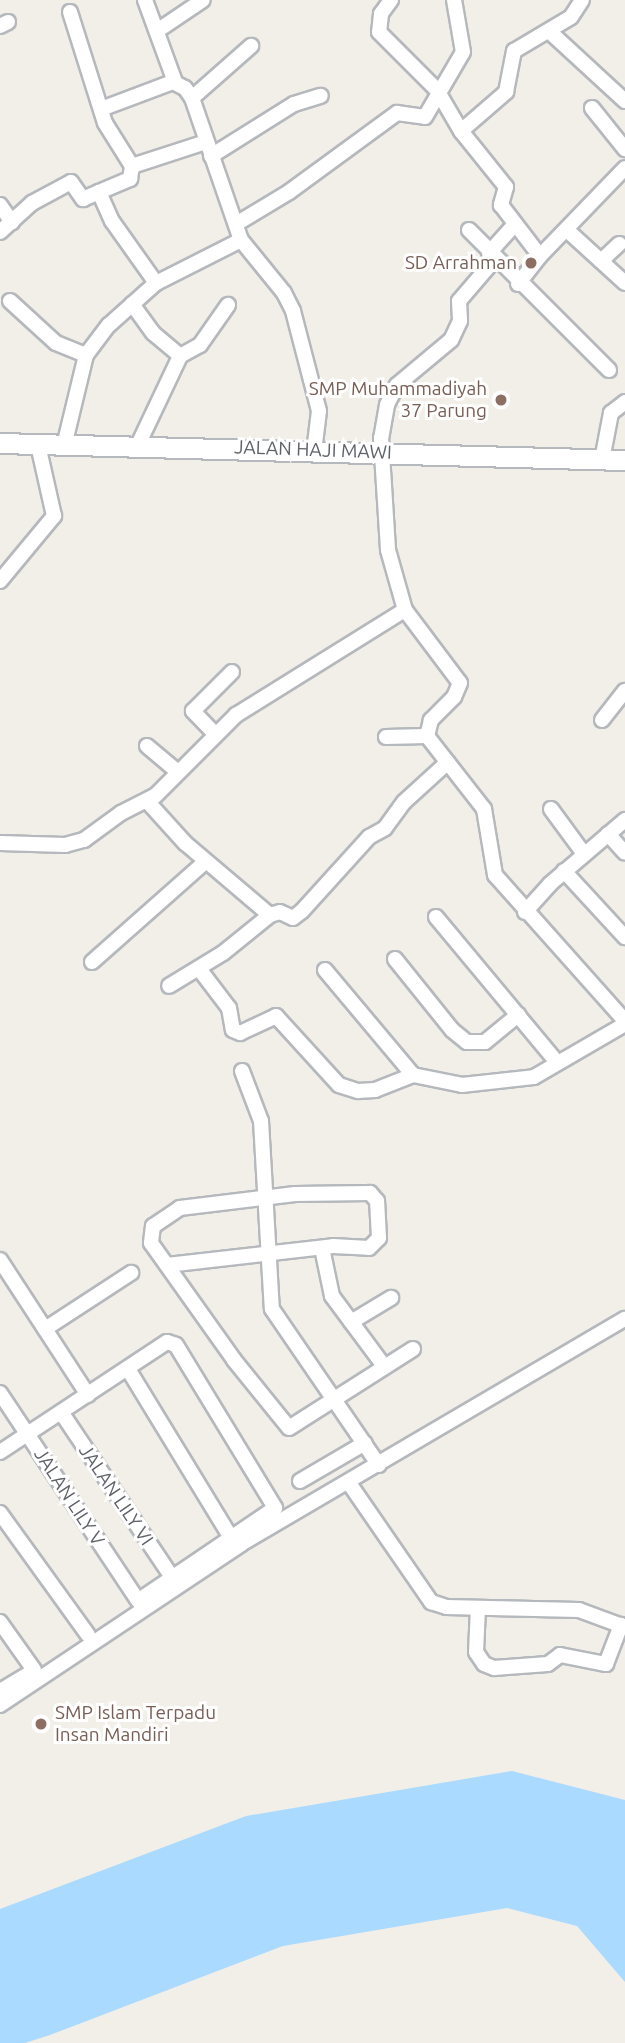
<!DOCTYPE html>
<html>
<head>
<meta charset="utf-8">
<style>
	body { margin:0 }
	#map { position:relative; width:625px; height:2043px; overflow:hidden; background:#f1efe8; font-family:Ubuntu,sans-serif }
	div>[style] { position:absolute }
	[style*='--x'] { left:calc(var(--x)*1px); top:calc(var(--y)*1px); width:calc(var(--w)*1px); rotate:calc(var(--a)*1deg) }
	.water>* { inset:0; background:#aadaff }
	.roads { filter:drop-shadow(2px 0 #b5b8bc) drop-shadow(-2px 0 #b5b8bc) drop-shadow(0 2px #b5b8bc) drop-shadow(0 -2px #b5b8bc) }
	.street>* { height:14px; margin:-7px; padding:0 7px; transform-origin:7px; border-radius:7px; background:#fff }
	.secondary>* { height:19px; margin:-9.5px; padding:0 9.5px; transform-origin:9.5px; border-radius:9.5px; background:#fff }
	.dots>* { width:19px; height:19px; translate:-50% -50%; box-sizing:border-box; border:4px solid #fff; border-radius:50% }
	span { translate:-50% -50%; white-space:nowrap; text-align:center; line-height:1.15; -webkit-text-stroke:6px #fff; paint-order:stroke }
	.education-label { font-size:19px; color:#785e54 }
	.right { translate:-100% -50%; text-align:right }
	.left { translate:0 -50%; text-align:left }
	.street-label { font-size:19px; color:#5f6368 }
</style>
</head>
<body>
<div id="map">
	<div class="water">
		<i style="clip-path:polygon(512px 1771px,625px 1800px,625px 1982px,577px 1926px,507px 1908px,283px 1946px,50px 2035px,25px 2043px,0 2043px,0 1909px,246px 1816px)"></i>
	</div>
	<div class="roads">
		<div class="street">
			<i style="--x:145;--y:0;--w:87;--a:69.9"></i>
			<i style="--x:391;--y:0;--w:17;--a:126"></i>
			<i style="--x:381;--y:14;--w:18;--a:96"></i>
			<i style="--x:379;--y:32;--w:82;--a:45"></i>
			<i style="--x:437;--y:90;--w:48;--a:59.7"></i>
			<i style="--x:461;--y:131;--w:60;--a:-40.9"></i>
			<i style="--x:506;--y:92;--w:42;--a:-79"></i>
			<i style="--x:514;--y:51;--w:66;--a:-30.8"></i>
			<i style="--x:571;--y:17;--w:20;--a:-57"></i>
			<i style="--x:70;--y:12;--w:116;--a:72.5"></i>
			<i style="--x:105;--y:123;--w:51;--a:57.9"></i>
			<i style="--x:132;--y:166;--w:78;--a:-18"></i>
			<i style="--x:0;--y:26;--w:9;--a:-27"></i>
			<i style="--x:157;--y:31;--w:55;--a:-34"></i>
			<i style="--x:550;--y:32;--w:102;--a:42.6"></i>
			<i style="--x:192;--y:98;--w:79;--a:-41.4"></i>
			<i style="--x:592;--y:108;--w:53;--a:51.2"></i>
			<i style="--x:101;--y:109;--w:77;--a:-20.6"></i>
			<i style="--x:173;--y:82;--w:13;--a:27"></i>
			<i style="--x:185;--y:88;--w:12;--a:55"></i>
			<i style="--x:192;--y:98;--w:150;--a:71"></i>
			<i style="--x:241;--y:240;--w:68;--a:50.9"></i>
			<i style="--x:284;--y:293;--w:20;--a:63"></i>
			<i style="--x:293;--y:311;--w:103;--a:75.4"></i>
			<i style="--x:319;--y:411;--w:38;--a:97"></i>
			<i style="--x:461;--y:131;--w:72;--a:51.2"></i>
			<i style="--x:506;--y:187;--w:19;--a:106"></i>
			<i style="--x:501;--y:205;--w:64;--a:52.6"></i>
			<i style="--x:540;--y:256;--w:122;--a:-46"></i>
			<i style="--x:211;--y:156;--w:98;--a:-32.1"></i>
			<i style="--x:294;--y:104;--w:28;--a:-17"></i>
			<i style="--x:99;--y:192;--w:34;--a:-23"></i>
			<i style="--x:130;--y:179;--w:13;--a:-81"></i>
			<i style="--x:0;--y:205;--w:21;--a:55"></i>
			<i style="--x:236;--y:224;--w:62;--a:-31.1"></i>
			<i style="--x:289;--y:192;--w:134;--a:-36.2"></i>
			<i style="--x:397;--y:113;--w:28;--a:8"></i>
			<i style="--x:425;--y:117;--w:75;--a:-59.7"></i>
			<i style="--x:463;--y:52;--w:53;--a:-99.8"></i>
			<i style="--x:469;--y:230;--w:198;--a:45"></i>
			<i style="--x:568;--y:231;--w:77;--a:42.4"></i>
			<i style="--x:0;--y:232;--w:43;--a:-42.2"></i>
			<i style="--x:32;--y:203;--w:44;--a:-28.3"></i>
			<i style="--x:71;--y:182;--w:21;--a:55"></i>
			<i style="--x:83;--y:199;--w:17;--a:-24"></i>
			<i style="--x:99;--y:192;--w:32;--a:66"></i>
			<i style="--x:112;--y:221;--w:76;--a:54.6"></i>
			<i style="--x:489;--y:253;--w:39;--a:-48"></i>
			<i style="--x:495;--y:259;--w:55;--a:130.6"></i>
			<i style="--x:459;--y:301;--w:20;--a:87"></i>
			<i style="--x:460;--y:321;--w:21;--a:115"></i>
			<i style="--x:451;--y:340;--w:70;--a:140.2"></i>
			<i style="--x:397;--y:385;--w:22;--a:117"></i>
			<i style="--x:387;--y:405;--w:34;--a:100"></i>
			<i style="--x:381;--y:438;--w:112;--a:86.4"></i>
			<i style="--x:388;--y:550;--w:62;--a:74.2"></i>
			<i style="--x:405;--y:610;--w:91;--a:53"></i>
			<i style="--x:460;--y:683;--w:15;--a:113"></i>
			<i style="--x:454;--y:697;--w:33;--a:135"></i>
			<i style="--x:431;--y:720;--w:16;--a:104"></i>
			<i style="--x:427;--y:736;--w:93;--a:52"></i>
			<i style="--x:484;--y:809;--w:67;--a:80.5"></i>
			<i style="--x:495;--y:875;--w:195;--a:48.3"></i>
			<i style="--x:601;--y:261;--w:25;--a:-43"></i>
			<i style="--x:518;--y:284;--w:36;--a:-52"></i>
			<i style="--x:10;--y:301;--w:62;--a:42.4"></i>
			<i style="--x:56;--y:343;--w:32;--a:22"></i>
			<i style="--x:132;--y:304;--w:36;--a:54"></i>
			<i style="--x:153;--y:333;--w:35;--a:40"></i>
			<i style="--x:180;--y:356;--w:23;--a:-29"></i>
			<i style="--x:200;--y:345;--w:49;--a:-55"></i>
			<i style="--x:138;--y:445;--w:98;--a:-64.7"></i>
			<i style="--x:64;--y:446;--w:94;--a:-76.4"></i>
			<i style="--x:86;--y:355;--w:38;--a:-53"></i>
			<i style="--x:109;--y:325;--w:63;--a:-41.8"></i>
			<i style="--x:156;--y:283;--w:95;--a:-26.8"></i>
			<i style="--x:602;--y:460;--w:48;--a:-79.2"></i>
			<i style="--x:611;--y:413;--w:18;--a:-38"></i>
			<i style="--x:0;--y:581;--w:85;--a:-50.3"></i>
			<i style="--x:54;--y:516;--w:73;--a:-102.7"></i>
			<i style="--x:602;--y:720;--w:37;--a:-52"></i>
			<i style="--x:215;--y:734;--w:32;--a:-134"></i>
			<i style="--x:193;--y:711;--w:55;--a:-45"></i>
			<i style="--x:386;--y:737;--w:41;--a:-1.4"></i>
			<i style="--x:147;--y:746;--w:39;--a:40"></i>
			<i style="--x:147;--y:801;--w:57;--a:47.9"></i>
			<i style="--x:185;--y:843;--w:111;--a:40.3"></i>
			<i style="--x:270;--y:915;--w:60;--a:141"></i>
			<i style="--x:223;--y:953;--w:63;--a:148.6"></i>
			<i style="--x:551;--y:809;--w:56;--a:53.7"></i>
			<i style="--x:608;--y:834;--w:25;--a:48"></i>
			<i style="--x:0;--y:843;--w:65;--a:1.8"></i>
			<i style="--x:65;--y:845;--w:20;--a:-15"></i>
			<i style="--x:84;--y:840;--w:46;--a:-36.1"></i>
			<i style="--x:121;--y:813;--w:38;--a:-27"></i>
			<i style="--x:155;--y:796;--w:115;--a:-45"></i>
			<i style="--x:236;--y:715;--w:199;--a:-31.9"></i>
			<i style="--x:564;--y:871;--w:90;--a:47.3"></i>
			<i style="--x:525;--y:912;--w:38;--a:-48"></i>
			<i style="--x:550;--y:884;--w:99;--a:-40.5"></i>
			<i style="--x:270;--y:915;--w:10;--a:-17"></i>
			<i style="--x:280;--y:912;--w:14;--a:25"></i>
			<i style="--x:293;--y:918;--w:11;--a:-38"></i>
			<i style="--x:302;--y:911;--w:100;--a:-47.8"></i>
			<i style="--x:369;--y:837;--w:18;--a:-29"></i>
			<i style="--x:385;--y:828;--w:32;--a:-54"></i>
			<i style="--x:404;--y:802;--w:59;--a:-42.3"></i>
			<i style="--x:436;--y:917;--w:189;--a:50.2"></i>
			<i style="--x:395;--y:959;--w:91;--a:51.2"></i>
			<i style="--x:452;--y:1030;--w:19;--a:39"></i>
			<i style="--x:467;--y:1042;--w:18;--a:0"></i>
			<i style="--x:485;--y:1042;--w:43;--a:-39.3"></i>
			<i style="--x:92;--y:962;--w:152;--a:-41.5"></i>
			<i style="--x:200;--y:970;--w:48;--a:52.7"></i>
			<i style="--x:229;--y:1008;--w:22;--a:80"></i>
			<i style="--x:233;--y:1030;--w:8;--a:23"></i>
			<i style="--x:240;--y:1033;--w:40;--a:-25"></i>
			<i style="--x:276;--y:1016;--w:93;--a:47.6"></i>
			<i style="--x:339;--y:1085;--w:20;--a:18"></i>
			<i style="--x:358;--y:1091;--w:17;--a:-3"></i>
			<i style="--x:375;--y:1090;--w:41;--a:-21.5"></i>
			<i style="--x:413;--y:1075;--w:50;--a:11.5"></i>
			<i style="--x:462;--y:1085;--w:72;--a:-6.3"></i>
			<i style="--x:534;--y:1077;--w:105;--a:-30.2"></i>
			<i style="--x:325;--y:970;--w:137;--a:50"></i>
			<i style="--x:242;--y:1071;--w:53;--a:69.2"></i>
			<i style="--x:261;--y:1121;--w:188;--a:86.7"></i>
			<i style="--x:272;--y:1309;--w:189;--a:55.6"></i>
			<i style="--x:322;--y:1248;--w:49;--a:78.2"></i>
			<i style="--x:332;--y:1296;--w:87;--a:53.4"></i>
			<i style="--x:0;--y:1260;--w:161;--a:56.9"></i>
			<i style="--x:167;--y:1265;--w:167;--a:-6.5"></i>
			<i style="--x:333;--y:1246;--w:36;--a:3"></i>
			<i style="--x:369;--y:1248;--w:14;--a:-45"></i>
			<i style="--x:379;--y:1238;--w:37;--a:-93"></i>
			<i style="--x:377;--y:1201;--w:11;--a:-131"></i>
			<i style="--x:370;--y:1193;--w:75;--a:179.2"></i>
			<i style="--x:295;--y:1194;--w:116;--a:173.1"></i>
			<i style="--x:180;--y:1208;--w:32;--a:146"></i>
			<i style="--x:153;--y:1226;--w:17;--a:97"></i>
			<i style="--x:151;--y:1243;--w:143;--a:54.6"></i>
			<i style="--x:234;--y:1360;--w:87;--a:51"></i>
			<i style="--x:289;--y:1428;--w:147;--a:-32.5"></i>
			<i style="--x:351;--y:1322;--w:47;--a:-31"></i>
			<i style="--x:45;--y:1329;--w:103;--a:-33.1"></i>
			<i style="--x:128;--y:1369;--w:198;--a:58.6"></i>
			<i style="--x:0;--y:1393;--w:250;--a:56.4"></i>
			<i style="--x:61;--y:1412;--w:199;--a:56.1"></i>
			<i style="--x:0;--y:1452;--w:200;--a:-33.4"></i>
			<i style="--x:167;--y:1342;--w:9;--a:18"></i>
			<i style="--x:176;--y:1345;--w:191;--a:58.7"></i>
			<i style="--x:275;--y:1508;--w:164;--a:145.9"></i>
			<i style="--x:300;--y:1481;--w:75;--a:-30.3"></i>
			<i style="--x:349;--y:1483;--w:145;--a:55.4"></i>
			<i style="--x:431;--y:1602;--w:16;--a:18"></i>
			<i style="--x:446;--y:1607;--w:133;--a:1.3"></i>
			<i style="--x:579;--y:1610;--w:49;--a:20.3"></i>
			<i style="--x:0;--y:1513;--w:150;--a:54.2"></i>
			<i style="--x:478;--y:1608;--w:44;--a:92.6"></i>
			<i style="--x:476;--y:1652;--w:14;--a:56"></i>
			<i style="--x:484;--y:1664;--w:11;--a:22"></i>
			<i style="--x:494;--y:1668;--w:54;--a:-4.2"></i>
			<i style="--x:548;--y:1664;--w:15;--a:-37"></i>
			<i style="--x:560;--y:1655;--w:47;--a:11.1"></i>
			<i style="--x:606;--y:1664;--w:42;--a:-69"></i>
			<i style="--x:0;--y:1622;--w:59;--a:54.7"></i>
			<i style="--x:0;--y:1691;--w:37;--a:-31"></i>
			<i style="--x:0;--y:1705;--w:290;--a:-33.7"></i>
			<i style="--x:241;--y:1544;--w:445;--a:-30.4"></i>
		</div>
		<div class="secondary">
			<i style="--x:0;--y:443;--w:625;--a:1.56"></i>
		</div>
	</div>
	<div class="dots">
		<i style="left:531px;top:263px;background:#8d6e63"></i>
		<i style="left:501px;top:400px;background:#8d6e63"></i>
		<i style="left:41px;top:1724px;background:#8d6e63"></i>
	</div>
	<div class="education-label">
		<span class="right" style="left:517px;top:263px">SD Arrahman</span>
		<span class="right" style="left:487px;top:400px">SMP Muhammadiyah<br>37 Parung</span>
		<span class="left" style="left:55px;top:1724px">SMP Islam Terpadu<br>Insan Mandiri</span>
	</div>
	<div class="street-label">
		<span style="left:313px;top:450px;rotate:2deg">JALAN HAJI MAWI</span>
		<span style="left:116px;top:1495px;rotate:56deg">JALAN LILY VI</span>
		<span style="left:69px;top:1497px;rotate:57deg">JALAN LILY V</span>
	</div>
</div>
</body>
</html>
